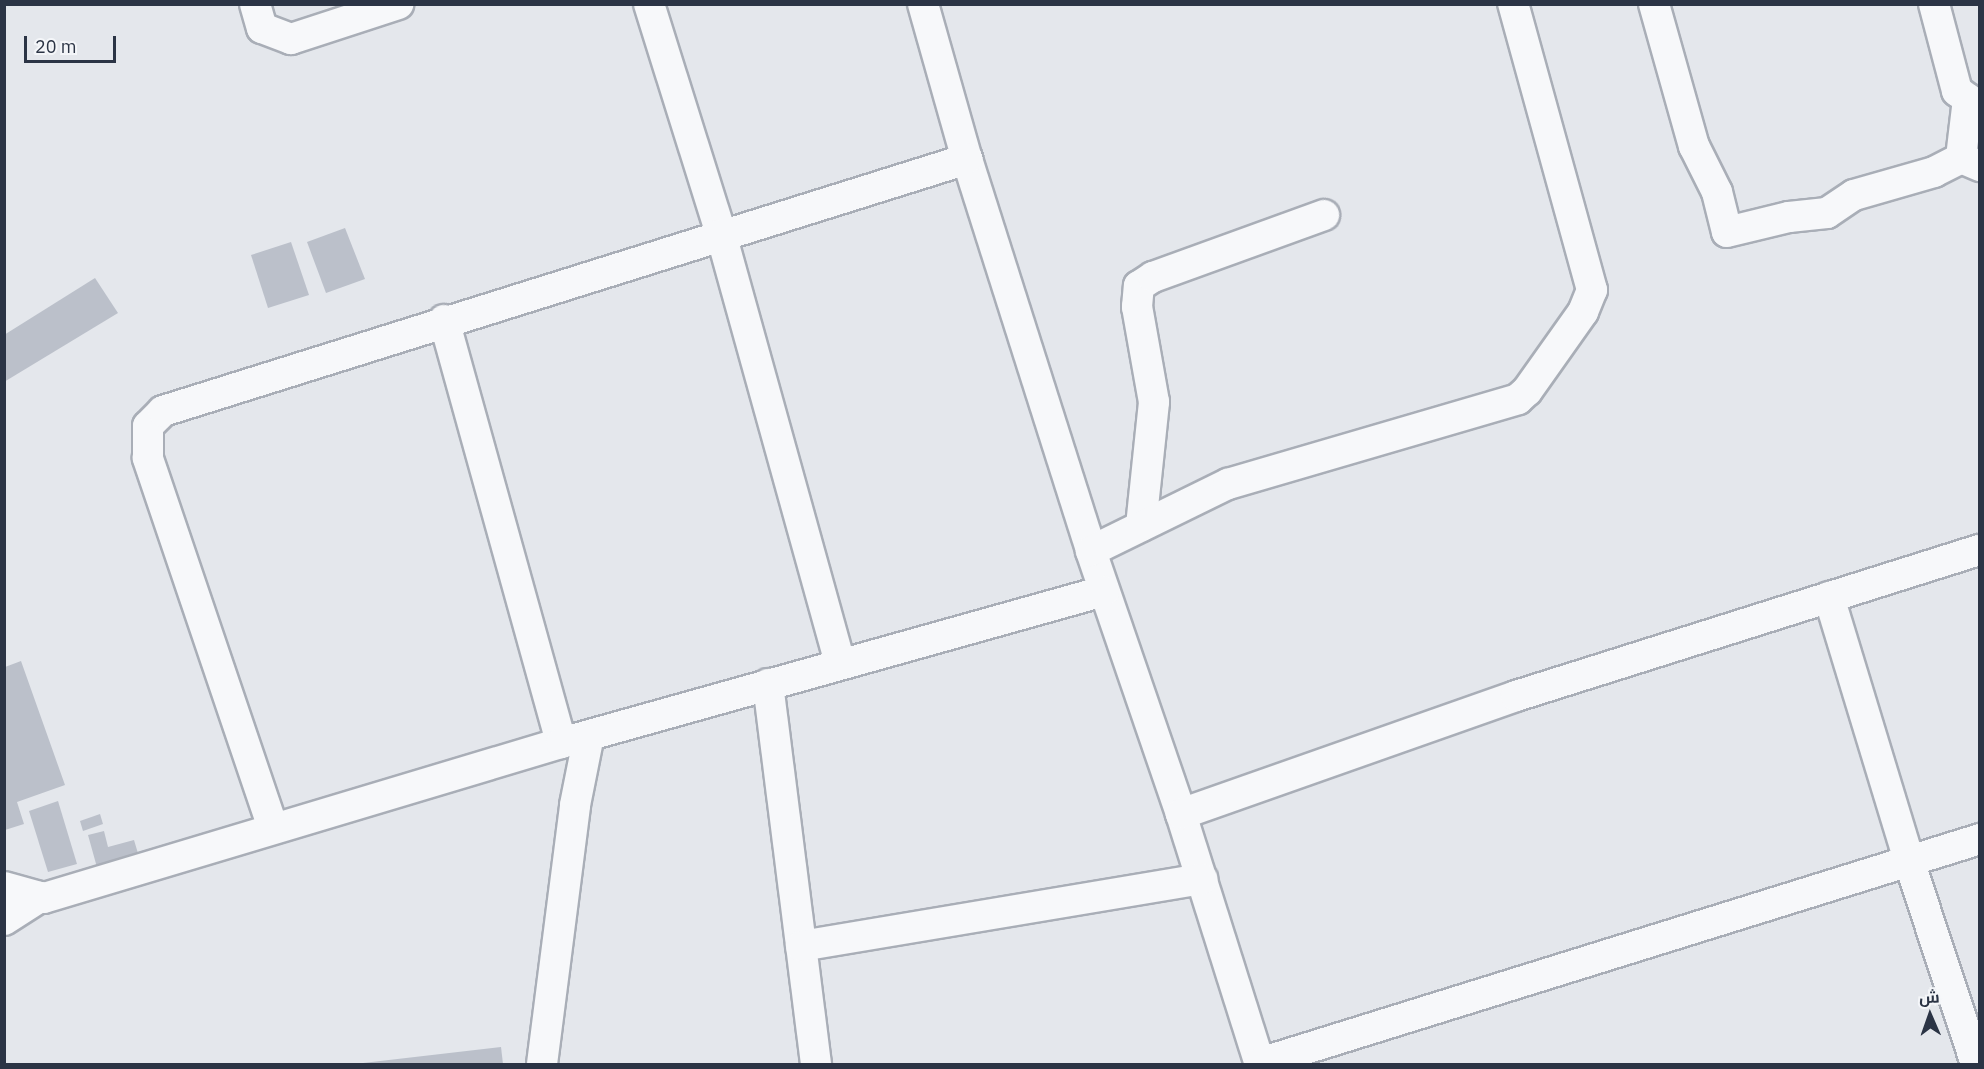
<!DOCTYPE html>
<html>
<head>
<meta charset="utf-8">
<style>
	body { margin:0 }
	#map { position:relative; width:1984px; height:1069px; overflow:hidden; background:#e4e7ec; font-family:"IBM Plex Sans",Cairo,sans-serif }
	div>[style] { position:absolute }
	[style*='--x'] { left:calc(var(--x)*1px); top:calc(var(--y)*1px); width:calc(var(--w)*1px); rotate:calc(var(--a)*1deg) }
	.building>* { inset:0; background:#bbc0ca }
	.roads { filter:drop-shadow(2px 0 #a9aeb7) drop-shadow(-2px 0 #a9aeb7) drop-shadow(0 2px #a9aeb7) drop-shadow(0 -2px #a9aeb7) }
	.minor>* { height:30px; margin:-15px; padding:0 15px; transform-origin:15px; border-radius:15px; background:#f7f8fa }
	span { translate:-50% -50%; white-space:nowrap; text-align:center; line-height:1.15; -webkit-text-stroke:5px #f4f6f9; paint-order:stroke }
	.frame { position:absolute; inset:0; border:6px solid #2b3445; pointer-events:none }
	.north { position:absolute; left:1900px; top:985px; width:60px; height:60px; -webkit-text-stroke:4px #f4f6f9; paint-order:stroke; rotate:358deg; font-size:16px; font-weight:700; line-height:24px; text-align:center; color:#2b3445 }
	.north::after { content:''; display:block; margin:auto; width:21px; height:27px; background:#2b3445; clip-path:polygon(50% 0,100% 100%,50% 72%,0 100%) }
	.scale { position:absolute; left:24px; top:36px; width:92px; height:27px; box-sizing:border-box; border:3px solid #2b3445; border-top:0; padding-left:8px; font-size:18px; line-height:21px; white-space:nowrap; color:#2b3445; -webkit-text-stroke:4px #f4f6f9; paint-order:stroke }
</style>
</head>
<body>
<div id="map">
	<div class="building">
		<i style="clip-path:polygon(345px 228px,365px 279px,326px 293px,307px 242px)"></i>
		<i style="clip-path:polygon(291px 242px,309px 295px,268px 308px,251px 255px)"></i>
		<i style="clip-path:polygon(95px 278px,118px 313px,4px 382px,4px 335px)"></i>
		<i style="clip-path:polygon(21px 661px,65px 785px,17px 802px,24px 824px,5px 830px,5px 667px)"></i>
		<i style="clip-path:polygon(58px 801px,77px 864px,48px 872px,29px 811px)"></i>
		<i style="clip-path:polygon(100px 814px,103px 824px,83px 831px,80px 821px)"></i>
		<i style="clip-path:polygon(104px 831px,108px 847px,134px 840px,140px 860px,98px 871px,88px 835px)"></i>
		<i style="clip-path:polygon(501px 1047px,503px 1064px,363px 1064px,363px 1063px)"></i>
	</div>
	<div class="roads">
		<div class="minor">
			<i style="--x:255;--y:4;--w:25;--a:74"></i>
			<i style="--x:262;--y:28;--w:31;--a:21"></i>
			<i style="--x:291;--y:39;--w:113;--a:-18.1"></i>
			<i style="--x:649;--y:4;--w:241;--a:72.6"></i>
			<i style="--x:721;--y:234;--w:445;--a:74.5"></i>
			<i style="--x:923;--y:4;--w:161;--a:74.2"></i>
			<i style="--x:967;--y:159;--w:411;--a:72.4"></i>
			<i style="--x:1091;--y:551;--w:278;--a:71.1"></i>
			<i style="--x:1181;--y:814;--w:262;--a:72.5"></i>
			<i style="--x:1654;--y:4;--w:148;--a:74.3"></i>
			<i style="--x:1694;--y:146;--w:51;--a:63.4"></i>
			<i style="--x:1717;--y:192;--w:41;--a:76"></i>
			<i style="--x:1727;--y:232;--w:64;--a:-13.6"></i>
			<i style="--x:1789;--y:217;--w:38;--a:-6"></i>
			<i style="--x:1827;--y:213;--w:32;--a:-34"></i>
			<i style="--x:1854;--y:195;--w:83;--a:-16"></i>
			<i style="--x:1934;--y:172;--w:30;--a:-27"></i>
			<i style="--x:1961;--y:158;--w:21;--a:23"></i>
			<i style="--x:1934;--y:4;--w:90;--a:75.2"></i>
			<i style="--x:1957;--y:91;--w:14;--a:36"></i>
			<i style="--x:1968;--y:99;--w:59;--a:96.8"></i>
			<i style="--x:444;--y:320;--w:439;--a:74.5"></i>
			<i style="--x:1141;--y:526;--w:125;--a:-84"></i>
			<i style="--x:1154;--y:402;--w:97;--a:-100.1"></i>
			<i style="--x:1137;--y:307;--w:21;--a:-85"></i>
			<i style="--x:1139;--y:286;--w:17;--a:-33"></i>
			<i style="--x:1153;--y:277;--w:182;--a:-19.9"></i>
			<i style="--x:1091;--y:551;--w:153;--a:-26.1"></i>
			<i style="--x:1228;--y:484;--w:302;--a:-16.3"></i>
			<i style="--x:1518;--y:399;--w:12;--a:-42"></i>
			<i style="--x:1527;--y:391;--w:97;--a:-54.7"></i>
			<i style="--x:1583;--y:312;--w:24;--a:-68"></i>
			<i style="--x:1592;--y:290;--w:297;--a:-105.4"></i>
			<i style="--x:1829;--y:597;--w:276;--a:73.1"></i>
			<i style="--x:1909;--y:861;--w:214;--a:71.7"></i>
			<i style="--x:768;--y:684;--w:383;--a:82.8"></i>
			<i style="--x:1181;--y:814;--w:355;--a:-19.4"></i>
			<i style="--x:1516;--y:696;--w:486;--a:-17.5"></i>
			<i style="--x:273;--y:828;--w:391;--a:-108.7"></i>
			<i style="--x:148;--y:458;--w:32;--a:-90"></i>
			<i style="--x:148;--y:426;--w:21;--a:-45"></i>
			<i style="--x:163;--y:411;--w:843;--a:-17.4"></i>
			<i style="--x:4;--y:887;--w:41;--a:15.4"></i>
			<i style="--x:44;--y:898;--w:540;--a:-16.69"></i>
			<i style="--x:561;--y:743;--w:564;--a:-15.64"></i>
			<i style="--x:4;--y:920;--w:43;--a:-32.6"></i>
			<i style="--x:801;--y:946;--w:407;--a:-9.5"></i>
			<i style="--x:1260;--y:1063;--w:754;--a:-17.28"></i>
			<i style="--x:542;--y:1064;--w:261;--a:-82.7"></i>
			<i style="--x:575;--y:805;--w:71;--a:-78.7"></i>
		</div>
	</div>
	<div class="frame"></div>
	<div class="north">ش</div>
	<div class="scale">20 m</div>
</div>
</body>
</html>
